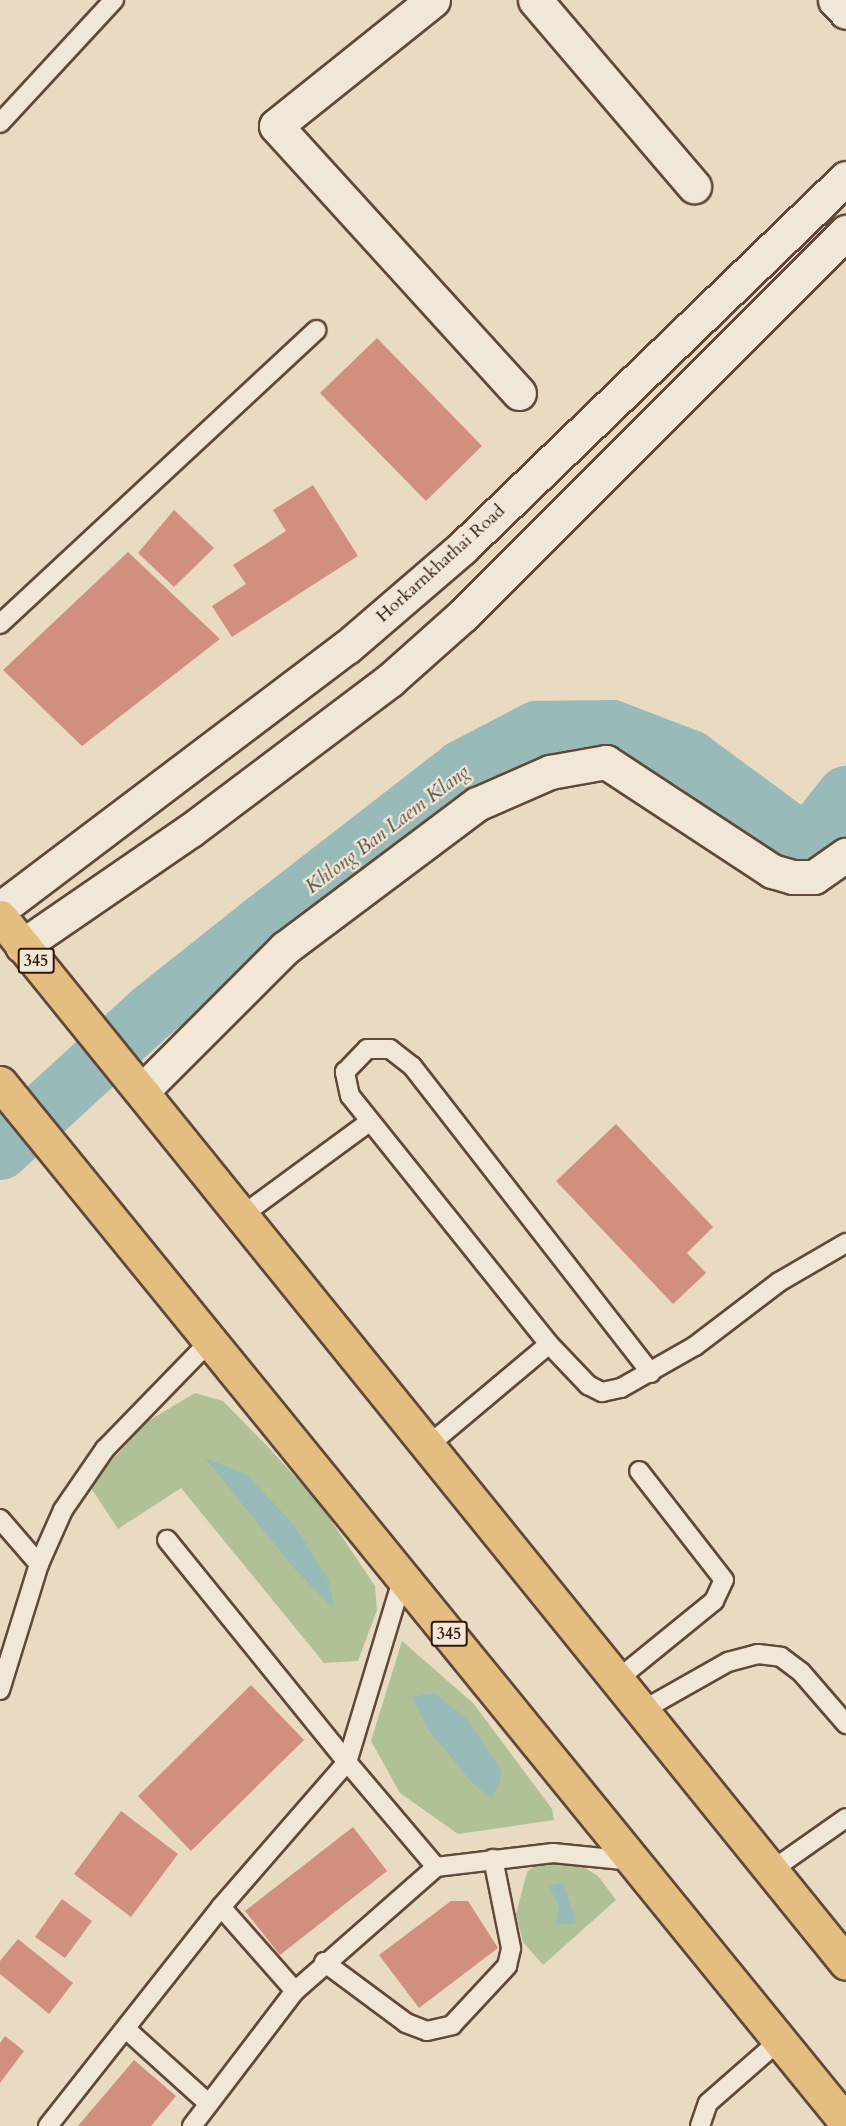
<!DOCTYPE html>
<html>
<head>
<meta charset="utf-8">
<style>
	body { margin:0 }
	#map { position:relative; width:846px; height:2126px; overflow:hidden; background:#e9dac2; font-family:Cardo,serif }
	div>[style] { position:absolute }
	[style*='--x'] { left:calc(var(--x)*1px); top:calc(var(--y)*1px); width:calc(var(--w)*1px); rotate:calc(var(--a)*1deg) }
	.green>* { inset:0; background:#b0c198 }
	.water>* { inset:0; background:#98bab8 }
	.river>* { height:58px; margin:-29px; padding:0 29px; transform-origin:29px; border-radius:29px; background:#98bab8 }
	.building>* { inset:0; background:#d18f7f }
	.roads { filter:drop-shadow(2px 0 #604938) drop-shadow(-2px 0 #604938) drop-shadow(0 2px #604938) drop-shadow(0 -2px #604938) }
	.service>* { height:18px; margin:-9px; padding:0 9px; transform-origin:9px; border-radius:9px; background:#f1e7d7 }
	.minor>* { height:33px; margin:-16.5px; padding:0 16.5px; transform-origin:16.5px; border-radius:16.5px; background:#f1e7d7 }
	.primary>* { height:33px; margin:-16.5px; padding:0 16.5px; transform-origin:16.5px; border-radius:16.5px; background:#e4bd81 }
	span { translate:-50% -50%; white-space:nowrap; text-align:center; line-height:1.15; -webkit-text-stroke:4.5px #f1e7d7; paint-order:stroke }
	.shield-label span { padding:2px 4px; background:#f1e7d7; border:2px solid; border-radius:4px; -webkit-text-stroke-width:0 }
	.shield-label { font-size:16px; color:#32190a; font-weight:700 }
	.street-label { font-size:18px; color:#32190a }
	.water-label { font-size:20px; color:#51493e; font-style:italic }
</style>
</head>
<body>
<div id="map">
	<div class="green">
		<i style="clip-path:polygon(195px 1393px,223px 1401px,269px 1448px,320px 1504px,375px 1586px,377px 1610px,358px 1661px,324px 1663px,181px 1488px,118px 1529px,89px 1485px,148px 1421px)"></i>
		<i style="clip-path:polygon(402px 1641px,474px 1704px,552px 1809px,554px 1820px,458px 1834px,400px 1793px,371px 1741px)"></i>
		<i style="clip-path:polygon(539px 1862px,579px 1864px,598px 1876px,616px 1900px,543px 1965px,523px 1942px,516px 1914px,527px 1872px)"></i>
	</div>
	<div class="water">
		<i style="clip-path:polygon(205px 1458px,246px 1474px,294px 1525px,328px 1579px,335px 1610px,293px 1567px)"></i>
		<i style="clip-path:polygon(434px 1693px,467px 1719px,501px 1769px,500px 1784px,491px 1797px,473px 1784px,427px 1728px,412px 1697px)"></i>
		<i style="clip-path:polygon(563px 1883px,576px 1923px,556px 1925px,559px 1907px,549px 1886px)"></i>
	</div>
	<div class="river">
		<i style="--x:0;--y:1151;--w:207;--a:-42.5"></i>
		<i style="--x:153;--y:1011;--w:143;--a:-38.5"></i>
		<i style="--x:265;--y:922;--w:249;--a:-37.8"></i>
		<i style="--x:462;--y:769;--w:85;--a:-27.5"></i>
		<i style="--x:537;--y:730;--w:75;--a:-0.8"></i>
		<i style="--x:612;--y:729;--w:84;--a:21"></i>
		<i style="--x:690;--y:759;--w:133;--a:36.4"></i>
		<i style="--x:797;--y:838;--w:18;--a:-13"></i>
		<i style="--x:815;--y:834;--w:50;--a:-51.5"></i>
	</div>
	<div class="building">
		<i style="clip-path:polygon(377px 338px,482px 446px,426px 501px,320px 393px)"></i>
		<i style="clip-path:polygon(313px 485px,358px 556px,232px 637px,212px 606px,246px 584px,233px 565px,286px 531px,273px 510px)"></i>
		<i style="clip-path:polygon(174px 510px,214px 548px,174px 587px,138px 553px)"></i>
		<i style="clip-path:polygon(128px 552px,220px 639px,82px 746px,3px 670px)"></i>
		<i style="clip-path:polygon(616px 1124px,713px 1227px,687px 1253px,706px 1273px,673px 1304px,556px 1181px)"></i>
		<i style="clip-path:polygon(251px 1685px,304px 1740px,191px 1851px,138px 1796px)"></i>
		<i style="clip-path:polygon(121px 1811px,178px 1854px,131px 1917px,74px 1874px)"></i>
		<i style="clip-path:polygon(353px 1827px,387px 1871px,280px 1955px,245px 1911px)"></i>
		<i style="clip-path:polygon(62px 1899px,92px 1921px,65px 1958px,35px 1937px)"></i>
		<i style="clip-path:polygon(451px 1901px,468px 1901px,498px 1948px,419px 2008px,379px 1955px)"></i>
		<i style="clip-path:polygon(18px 1939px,73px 1983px,49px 2014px,0 1974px,0 1961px)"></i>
		<i style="clip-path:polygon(5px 2036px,24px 2051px,0 2083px,0 2043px)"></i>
		<i style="clip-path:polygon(134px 2060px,176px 2096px,151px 2126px,78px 2126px)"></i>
	</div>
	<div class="roads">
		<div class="service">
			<i style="--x:0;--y:123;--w:168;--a:-47.2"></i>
			<i style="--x:0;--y:624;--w:432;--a:-42.9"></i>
			<i style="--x:244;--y:1214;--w:154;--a:-36.3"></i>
			<i style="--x:549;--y:1344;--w:318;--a:-128.7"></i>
			<i style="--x:350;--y:1096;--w:25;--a:-102"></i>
			<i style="--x:345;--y:1072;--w:32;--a:-46"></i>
			<i style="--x:367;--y:1049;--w:23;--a:0"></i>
			<i style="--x:390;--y:1049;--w:28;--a:38"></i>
			<i style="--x:412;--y:1066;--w:389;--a:52.1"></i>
			<i style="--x:430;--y:1444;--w:155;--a:-40"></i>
			<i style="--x:549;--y:1344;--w:57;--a:46.4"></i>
			<i style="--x:588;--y:1385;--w:16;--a:27"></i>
			<i style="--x:602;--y:1392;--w:19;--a:-12"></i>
			<i style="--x:621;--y:1388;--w:85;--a:-29.6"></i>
			<i style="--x:695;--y:1346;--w:106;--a:-37.3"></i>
			<i style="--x:779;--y:1282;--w:78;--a:-30.2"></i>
			<i style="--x:0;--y:1519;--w:60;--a:49.1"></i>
			<i style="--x:403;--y:1577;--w:193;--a:106.8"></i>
			<i style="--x:347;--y:1762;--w:138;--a:49.7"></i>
			<i style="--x:436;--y:1867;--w:118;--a:-6.8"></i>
			<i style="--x:553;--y:1853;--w:80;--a:5.7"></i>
			<i style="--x:618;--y:1679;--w:124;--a:-39.1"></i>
			<i style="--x:714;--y:1601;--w:23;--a:-65"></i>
			<i style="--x:724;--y:1580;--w:138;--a:-127.9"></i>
			<i style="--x:0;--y:1690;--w:132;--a:-72.8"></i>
			<i style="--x:39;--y:1564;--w:59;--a:-66"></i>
			<i style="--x:63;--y:1510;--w:74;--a:-55.5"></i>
			<i style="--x:105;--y:1449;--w:151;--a:-45.8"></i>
			<i style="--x:643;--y:1710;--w:98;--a:-29.5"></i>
			<i style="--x:728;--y:1662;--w:31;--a:-15"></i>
			<i style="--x:758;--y:1654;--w:23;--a:7"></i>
			<i style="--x:781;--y:1657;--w:25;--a:37"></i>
			<i style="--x:801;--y:1672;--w:69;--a:49.1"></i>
			<i style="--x:772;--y:1870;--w:90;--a:-35.1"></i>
			<i style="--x:221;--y:1907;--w:112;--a:48.6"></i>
			<i style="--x:324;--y:1962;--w:102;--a:36.6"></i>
			<i style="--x:406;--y:2023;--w:22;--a:21"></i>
			<i style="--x:427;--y:2031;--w:26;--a:-13"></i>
			<i style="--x:452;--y:2025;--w:81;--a:-47"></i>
			<i style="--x:507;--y:1966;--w:18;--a:-77"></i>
			<i style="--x:511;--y:1948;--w:91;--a:-101.4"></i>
			<i style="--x:126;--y:2029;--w:110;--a:42.1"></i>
			<i style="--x:48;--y:2126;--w:279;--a:-51.7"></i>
			<i style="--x:221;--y:1907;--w:192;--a:-49"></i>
			<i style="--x:347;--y:1762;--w:286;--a:-129"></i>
			<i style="--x:192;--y:2126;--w:170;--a:-52.7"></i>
			<i style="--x:295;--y:1991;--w:188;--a:-41.3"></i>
			<i style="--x:700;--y:2126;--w:24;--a:-71"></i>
			<i style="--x:708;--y:2103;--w:96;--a:-41.2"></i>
		</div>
		<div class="minor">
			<i style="--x:433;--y:0;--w:201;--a:141.3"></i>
			<i style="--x:276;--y:126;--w:361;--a:47.7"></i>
			<i style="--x:535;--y:0;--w:245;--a:49.5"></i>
			<i style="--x:835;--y:0;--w:16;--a:47"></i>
			<i style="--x:0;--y:909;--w:435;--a:-37.1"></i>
			<i style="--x:347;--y:647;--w:152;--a:-40.7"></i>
			<i style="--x:462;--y:548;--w:533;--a:-43.94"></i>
			<i style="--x:22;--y:946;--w:205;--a:-34.5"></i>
			<i style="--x:191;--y:830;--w:249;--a:-37"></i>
			<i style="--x:390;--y:680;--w:98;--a:-41.7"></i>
			<i style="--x:463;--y:615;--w:542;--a:-45"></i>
			<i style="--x:143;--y:1090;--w:201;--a:-45"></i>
			<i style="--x:285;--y:948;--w:240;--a:-36.9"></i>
			<i style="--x:477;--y:804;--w:80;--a:-23.7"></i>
			<i style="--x:550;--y:772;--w:57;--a:-10.1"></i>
			<i style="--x:606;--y:762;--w:199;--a:33.3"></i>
			<i style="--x:772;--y:871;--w:22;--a:16"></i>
			<i style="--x:793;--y:877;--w:21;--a:0"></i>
			<i style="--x:814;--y:877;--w:39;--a:-35"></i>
		</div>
		<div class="primary">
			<i style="--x:0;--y:917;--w:1345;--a:51.03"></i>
			<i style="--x:0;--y:1083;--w:1340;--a:50.85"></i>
		</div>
	</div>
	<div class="shield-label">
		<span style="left:36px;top:961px">345</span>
		<span style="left:449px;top:1634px">345</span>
	</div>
	<div class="street-label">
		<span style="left:441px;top:564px;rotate:-42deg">Horkarnkhathai Road</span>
	</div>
	<div class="water-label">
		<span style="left:387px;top:829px;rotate:-37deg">Khlong Ban Laem Klang</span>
	</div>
</div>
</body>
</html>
